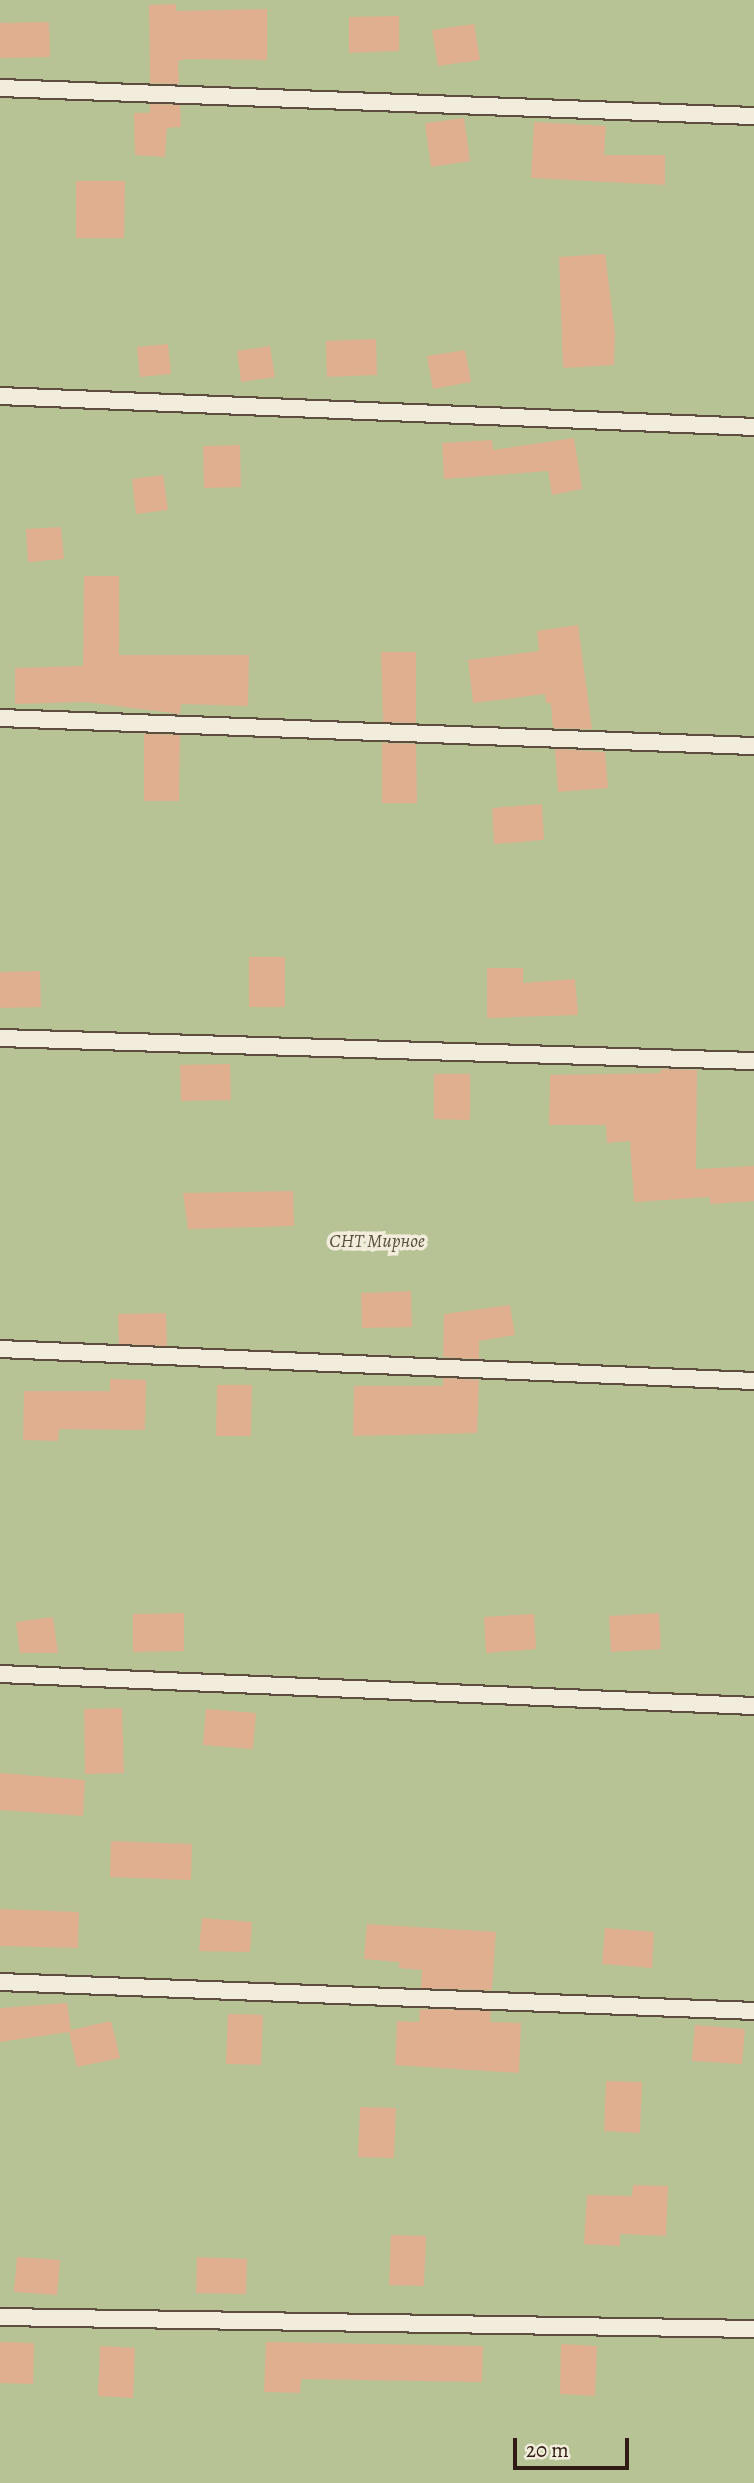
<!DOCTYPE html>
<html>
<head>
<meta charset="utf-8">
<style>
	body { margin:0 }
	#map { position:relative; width:754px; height:2483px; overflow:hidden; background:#eae2c7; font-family:Alegreya,serif }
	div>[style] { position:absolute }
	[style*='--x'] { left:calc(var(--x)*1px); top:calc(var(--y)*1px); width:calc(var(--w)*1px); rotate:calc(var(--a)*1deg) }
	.green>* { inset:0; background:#b7c395 }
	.building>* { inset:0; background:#dfaf90 }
	.roads { filter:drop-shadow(2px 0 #5e4e3f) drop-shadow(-2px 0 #5e4e3f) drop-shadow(0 2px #5e4e3f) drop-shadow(0 -2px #5e4e3f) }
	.lane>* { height:16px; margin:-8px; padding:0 8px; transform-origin:8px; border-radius:8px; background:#f1ecdb }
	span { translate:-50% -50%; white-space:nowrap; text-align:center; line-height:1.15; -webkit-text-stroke:7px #f1ecdb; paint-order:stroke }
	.park-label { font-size:19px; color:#584e39; font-style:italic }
	.scale { position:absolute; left:513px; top:2438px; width:116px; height:32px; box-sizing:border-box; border:4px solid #2f1c12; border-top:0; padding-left:9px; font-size:21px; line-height:24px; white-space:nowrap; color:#2f1c12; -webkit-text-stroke:5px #f1ecdb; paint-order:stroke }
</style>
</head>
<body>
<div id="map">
	<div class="green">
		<i style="clip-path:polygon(0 0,754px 0,754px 2483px,0 2483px)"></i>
	</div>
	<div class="building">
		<i style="clip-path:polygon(176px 4px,176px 11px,267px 9px,267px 60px,186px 59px,178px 61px,179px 84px,150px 83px,149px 5px)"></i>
		<i style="clip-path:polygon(399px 16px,399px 51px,349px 53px,349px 17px)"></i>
		<i style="clip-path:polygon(49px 22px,50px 57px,0 58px,0 23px)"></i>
		<i style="clip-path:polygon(474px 24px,480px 60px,438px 66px,432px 30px)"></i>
		<i style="clip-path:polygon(150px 104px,180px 105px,181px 127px,167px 128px,165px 157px,135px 155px,134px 113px,150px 113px)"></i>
		<i style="clip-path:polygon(464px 118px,470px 161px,431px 167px,425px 123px)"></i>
		<i style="clip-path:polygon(534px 122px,606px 126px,604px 155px,665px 155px,665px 185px,531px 178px)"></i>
		<i style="clip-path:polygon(76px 181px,125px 181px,124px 238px,76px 238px)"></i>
		<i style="clip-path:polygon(605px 254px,615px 333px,614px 365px,563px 368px,559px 257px)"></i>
		<i style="clip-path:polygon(376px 339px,377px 375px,327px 377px,326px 341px)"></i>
		<i style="clip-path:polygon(168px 344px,171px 374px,140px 377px,137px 347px)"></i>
		<i style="clip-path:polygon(270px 346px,275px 377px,241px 382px,237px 351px)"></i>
		<i style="clip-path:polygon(465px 350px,471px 382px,433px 389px,427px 356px)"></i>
		<i style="clip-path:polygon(574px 438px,582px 489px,552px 495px,548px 471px,444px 479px,442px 443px,492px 440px,493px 450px)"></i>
		<i style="clip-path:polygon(240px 445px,241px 487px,204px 488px,203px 446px)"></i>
		<i style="clip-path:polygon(163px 475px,168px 510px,136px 514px,132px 479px)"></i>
		<i style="clip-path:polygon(61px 527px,64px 559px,28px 562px,26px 529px)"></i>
		<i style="clip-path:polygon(84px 576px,119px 576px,119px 655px,249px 655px,248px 706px,181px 704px,180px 714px,86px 702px,15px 704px,15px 668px,83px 666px)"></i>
		<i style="clip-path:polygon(578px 625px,592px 729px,553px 728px,551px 703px,546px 703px,545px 694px,473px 703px,468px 660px,539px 651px,537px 631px)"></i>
		<i style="clip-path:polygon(381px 652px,416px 652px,416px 723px,383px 722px)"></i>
		<i style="clip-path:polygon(144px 734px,180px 735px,179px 801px,144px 801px)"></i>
		<i style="clip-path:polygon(382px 743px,416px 744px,417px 803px,382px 803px)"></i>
		<i style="clip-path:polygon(555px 749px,605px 752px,608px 788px,558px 792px)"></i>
		<i style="clip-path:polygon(542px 804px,544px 840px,494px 844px,492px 808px)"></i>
		<i style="clip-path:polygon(249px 957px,285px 957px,285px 1007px,249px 1007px)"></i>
		<i style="clip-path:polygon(487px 968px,523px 968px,523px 983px,575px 979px,578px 1015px,487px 1018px)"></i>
		<i style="clip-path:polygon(40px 971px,41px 1007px,0 1008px,0 972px)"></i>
		<i style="clip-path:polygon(230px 1064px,231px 1100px,181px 1101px,180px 1065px)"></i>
		<i style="clip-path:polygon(661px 1069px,697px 1070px,696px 1169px,754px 1166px,754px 1201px,710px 1204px,710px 1197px,634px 1202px,630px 1141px,607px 1143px,606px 1125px,549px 1125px,550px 1075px,661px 1073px)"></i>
		<i style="clip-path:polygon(434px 1074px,470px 1074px,470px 1120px,434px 1119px)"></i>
		<i style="clip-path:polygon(293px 1191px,294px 1226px,188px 1229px,183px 1193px)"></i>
		<i style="clip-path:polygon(411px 1291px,412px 1327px,362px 1328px,361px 1293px)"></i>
		<i style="clip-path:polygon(510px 1305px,515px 1335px,479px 1341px,479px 1359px,443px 1357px,444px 1314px)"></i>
		<i style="clip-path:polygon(166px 1313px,167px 1346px,119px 1344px,118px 1314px)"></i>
		<i style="clip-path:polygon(443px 1378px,479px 1380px,477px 1433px,353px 1436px,354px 1386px,443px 1386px)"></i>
		<i style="clip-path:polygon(110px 1379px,146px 1380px,145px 1430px,59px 1429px,58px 1441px,23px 1440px,24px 1391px,110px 1391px)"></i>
		<i style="clip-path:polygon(217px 1385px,252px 1385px,251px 1436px,216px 1436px)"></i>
		<i style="clip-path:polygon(184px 1613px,184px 1651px,133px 1652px,133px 1614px)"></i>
		<i style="clip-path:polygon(659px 1613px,661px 1649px,611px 1652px,609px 1616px)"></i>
		<i style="clip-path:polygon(534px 1614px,536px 1649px,486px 1653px,484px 1617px)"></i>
		<i style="clip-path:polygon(53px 1617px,58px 1653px,20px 1653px,16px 1622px)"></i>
		<i style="clip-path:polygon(122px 1708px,124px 1773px,85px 1774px,84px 1709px)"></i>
		<i style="clip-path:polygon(206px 1709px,256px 1713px,253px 1749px,203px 1745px)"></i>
		<i style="clip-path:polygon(0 1773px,85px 1780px,83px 1816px,0 1810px)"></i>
		<i style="clip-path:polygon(111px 1841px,192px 1844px,191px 1880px,110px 1877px)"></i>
		<i style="clip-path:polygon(0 1909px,79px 1912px,78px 1948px,0 1946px)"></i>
		<i style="clip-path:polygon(202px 1918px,252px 1922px,250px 1952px,199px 1951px)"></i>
		<i style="clip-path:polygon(367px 1924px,496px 1932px,492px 1990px,421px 1988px,422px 1970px,399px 1968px,399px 1962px,364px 1959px)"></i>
		<i style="clip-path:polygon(605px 1928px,654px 1932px,652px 1968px,602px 1964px)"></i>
		<i style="clip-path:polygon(67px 2003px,71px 2030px,111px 2021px,120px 2058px,77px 2067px,69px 2032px,0 2042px,0 2008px)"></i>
		<i style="clip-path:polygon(420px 2009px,491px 2011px,490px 2022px,521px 2023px,519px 2073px,395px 2065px,397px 2021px,419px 2022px)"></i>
		<i style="clip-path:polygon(228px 2014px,263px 2015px,261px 2065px,226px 2064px)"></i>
		<i style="clip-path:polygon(695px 2025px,745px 2029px,742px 2064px,692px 2061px)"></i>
		<i style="clip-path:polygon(606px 2081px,642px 2082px,640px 2133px,604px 2131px)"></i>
		<i style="clip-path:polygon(360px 2107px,396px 2108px,394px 2158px,358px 2157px)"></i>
		<i style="clip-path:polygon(633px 2185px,668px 2186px,666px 2236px,620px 2234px,620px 2246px,584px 2244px,587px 2195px,632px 2196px)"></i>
		<i style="clip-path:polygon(391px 2235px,426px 2236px,424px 2286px,389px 2285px)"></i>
		<i style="clip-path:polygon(17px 2257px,60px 2260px,57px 2295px,14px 2292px)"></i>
		<i style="clip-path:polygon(197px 2257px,247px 2259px,246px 2294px,196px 2293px)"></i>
		<i style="clip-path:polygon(0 2342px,34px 2343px,33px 2384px,0 2383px)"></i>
		<i style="clip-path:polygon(266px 2342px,483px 2346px,482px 2382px,301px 2379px,300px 2393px,264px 2392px)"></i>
		<i style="clip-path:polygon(561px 2344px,597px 2346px,595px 2396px,560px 2394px)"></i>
		<i style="clip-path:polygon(100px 2346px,135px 2348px,133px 2398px,98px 2396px)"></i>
	</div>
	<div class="roads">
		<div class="lane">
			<i style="--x:0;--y:88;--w:755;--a:2.13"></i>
			<i style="--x:0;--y:396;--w:755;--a:2.35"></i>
			<i style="--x:0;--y:718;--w:755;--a:2.13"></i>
			<i style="--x:0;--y:1038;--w:754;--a:1.75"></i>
			<i style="--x:0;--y:1349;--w:755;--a:2.43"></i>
			<i style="--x:0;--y:1674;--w:755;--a:2.43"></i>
			<i style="--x:0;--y:1982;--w:755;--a:2.2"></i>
			<i style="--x:0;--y:2317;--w:754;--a:0.91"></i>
		</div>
	</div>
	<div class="park-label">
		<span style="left:377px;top:1242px">СНТ Мирное</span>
	</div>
	<div class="scale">20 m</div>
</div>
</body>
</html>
